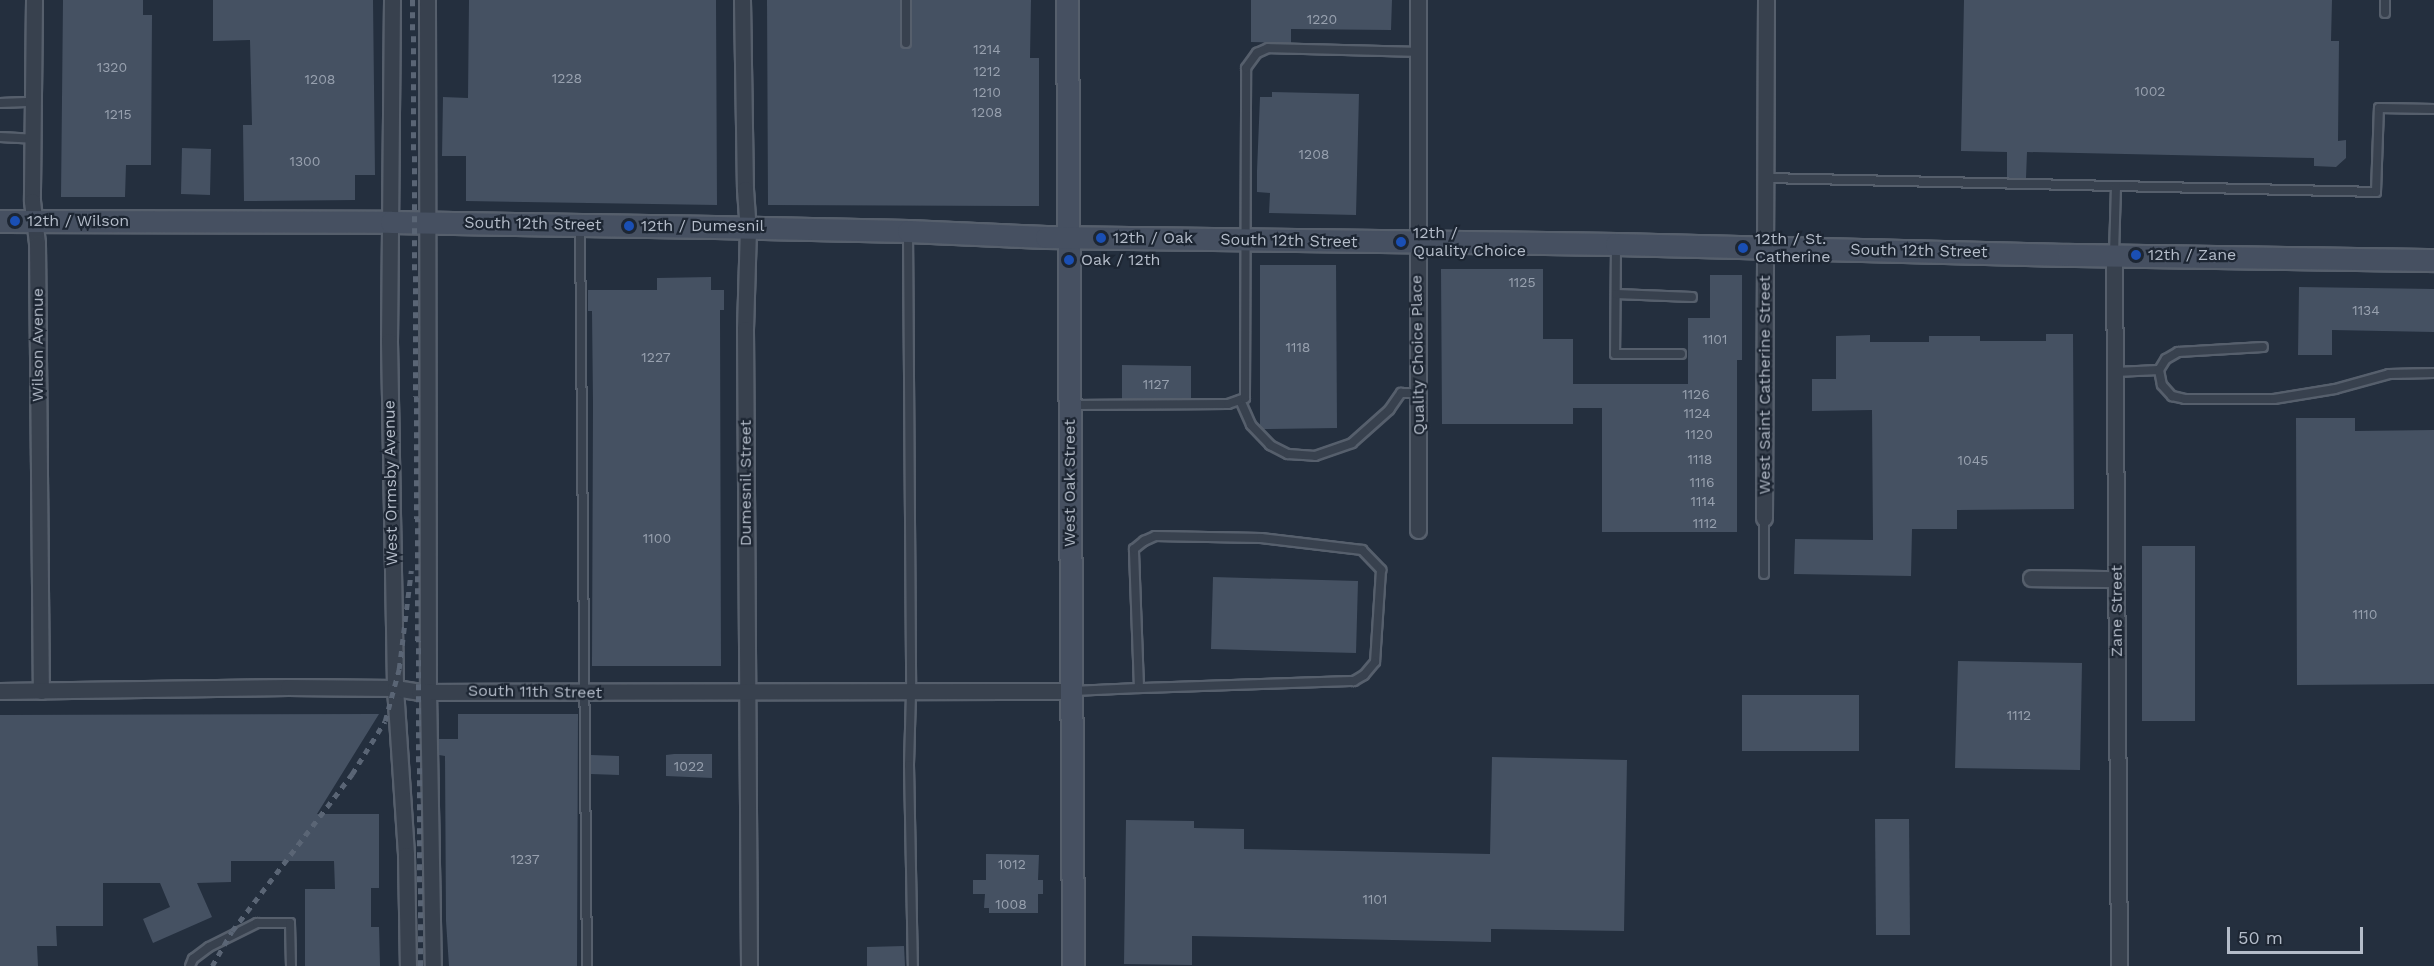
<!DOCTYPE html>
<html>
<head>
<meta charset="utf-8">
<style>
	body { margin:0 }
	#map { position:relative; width:2434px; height:966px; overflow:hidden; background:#242f3e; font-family:"Work Sans",sans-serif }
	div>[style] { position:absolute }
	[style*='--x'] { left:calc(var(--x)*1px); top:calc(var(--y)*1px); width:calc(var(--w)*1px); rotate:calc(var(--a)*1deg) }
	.building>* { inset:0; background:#455162 }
	.roads { filter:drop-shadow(2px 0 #565f6c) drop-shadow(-2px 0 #565f6c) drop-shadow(0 2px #565f6c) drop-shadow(0 -2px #565f6c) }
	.lane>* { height:8px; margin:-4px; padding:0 4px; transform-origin:4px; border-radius:4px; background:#38414e }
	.street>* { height:15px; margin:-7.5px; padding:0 7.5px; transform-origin:7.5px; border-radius:7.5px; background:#38414e }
	.secondary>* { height:21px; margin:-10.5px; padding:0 10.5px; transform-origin:10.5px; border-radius:10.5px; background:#465061 }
	.rail>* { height:4.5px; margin-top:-2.25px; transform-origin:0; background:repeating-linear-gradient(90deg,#5a6575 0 6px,transparent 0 12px) }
	.dots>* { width:16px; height:16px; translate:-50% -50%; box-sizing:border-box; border:3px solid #1d2633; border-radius:50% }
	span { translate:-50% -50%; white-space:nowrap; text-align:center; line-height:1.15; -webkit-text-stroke:4.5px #1d2633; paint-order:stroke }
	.number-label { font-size:14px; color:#98a1af }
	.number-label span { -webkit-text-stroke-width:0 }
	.poi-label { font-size:16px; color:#b4bcc9 }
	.left { translate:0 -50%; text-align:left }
	.street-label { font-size:16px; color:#b4bcc9 }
	.scale { position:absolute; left:2227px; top:927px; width:136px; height:27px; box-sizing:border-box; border:3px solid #b4bcc9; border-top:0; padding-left:8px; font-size:18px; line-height:21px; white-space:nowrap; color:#b4bcc9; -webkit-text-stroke:4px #1d2633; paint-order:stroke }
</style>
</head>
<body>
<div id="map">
	<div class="building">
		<i style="clip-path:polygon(63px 0,143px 0,143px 15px,152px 15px,151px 165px,126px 165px,125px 197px,61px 197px)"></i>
		<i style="clip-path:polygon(213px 0,373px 0,375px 175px,355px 175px,355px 200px,244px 201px,243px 125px,252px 125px,250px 40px,213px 41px)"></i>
		<i style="clip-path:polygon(469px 0,716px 0,717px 205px,466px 201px,466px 156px,442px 156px,443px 97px,468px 98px)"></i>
		<i style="clip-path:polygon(767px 0,900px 0,900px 43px,905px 49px,912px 44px,912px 0,1031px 0,1030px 58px,1039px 58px,1039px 206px,768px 205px)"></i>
		<i style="clip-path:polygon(1251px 0,1392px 0,1391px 30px,1291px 29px,1291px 43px,1251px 42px)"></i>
		<i style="clip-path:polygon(1964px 0,2332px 0,2331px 41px,2339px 41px,2338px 141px,2346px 140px,2346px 158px,2336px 167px,2314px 166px,2314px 158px,2027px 152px,2026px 178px,2007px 178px,2007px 152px,1961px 151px)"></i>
		<i style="clip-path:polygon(1272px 92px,1359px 94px,1356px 215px,1269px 213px,1270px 193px,1257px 192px,1257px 171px,1260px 97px,1272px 97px)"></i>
		<i style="clip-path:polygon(182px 148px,211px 149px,210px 195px,181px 194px)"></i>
		<i style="clip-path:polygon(1260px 265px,1336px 265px,1337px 428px,1263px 429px,1260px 426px)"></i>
		<i style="clip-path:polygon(1441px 269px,1543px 269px,1543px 339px,1573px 339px,1573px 384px,1688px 384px,1688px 318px,1710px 318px,1710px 275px,1742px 275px,1742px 360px,1737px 360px,1737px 532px,1602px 532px,1602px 408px,1573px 408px,1573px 424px,1442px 424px)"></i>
		<i style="clip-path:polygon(711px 277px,711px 290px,724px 290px,724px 310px,720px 310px,721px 666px,592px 666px,593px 404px,592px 311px,588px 311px,588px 290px,657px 290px,657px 278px)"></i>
		<i style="clip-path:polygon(2299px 287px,2434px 289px,2434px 332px,2332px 330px,2332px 355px,2298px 355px)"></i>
		<i style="clip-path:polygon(2046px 334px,2073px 334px,2074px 509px,1957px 510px,1957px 529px,1912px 529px,1911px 576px,1794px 574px,1795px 539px,1873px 540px,1872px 410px,1812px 411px,1812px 379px,1836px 379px,1836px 336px,1870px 335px,1870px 342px,1929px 342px,1929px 336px,1980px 336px,1980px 341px,2046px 341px)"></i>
		<i style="clip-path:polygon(1122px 365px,1191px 366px,1191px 398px,1122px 399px)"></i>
		<i style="clip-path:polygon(2296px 418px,2355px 418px,2355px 431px,2434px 430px,2434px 684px,2297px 685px)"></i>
		<i style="clip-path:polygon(2142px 546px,2195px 546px,2195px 721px,2142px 721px)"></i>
		<i style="clip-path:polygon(1213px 577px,1358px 581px,1356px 653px,1211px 649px)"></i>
		<i style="clip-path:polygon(1958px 661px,2082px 663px,2080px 770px,1955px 768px)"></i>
		<i style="clip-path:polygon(1742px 695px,1859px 695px,1859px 751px,1742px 751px)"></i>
		<i style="clip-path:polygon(379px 714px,317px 814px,379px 814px,379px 888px,371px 888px,371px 927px,379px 927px,380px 966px,305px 966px,305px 889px,335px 889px,334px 861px,231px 861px,231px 882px,197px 883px,212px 917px,153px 943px,143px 919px,170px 907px,160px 883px,103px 883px,103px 926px,56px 926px,57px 946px,37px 946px,38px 966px,0 966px,0 715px)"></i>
		<i style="clip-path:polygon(458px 714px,578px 714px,577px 966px,449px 966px,446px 921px,445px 756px,439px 755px,439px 739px,458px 739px)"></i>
		<i style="clip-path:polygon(674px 754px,712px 754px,712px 778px,666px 776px,666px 755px)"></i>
		<i style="clip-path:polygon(591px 755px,619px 756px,619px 775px,591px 774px)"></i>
		<i style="clip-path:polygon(1492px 757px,1627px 760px,1624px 931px,1491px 929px,1491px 942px,1192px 936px,1192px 965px,1124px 964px,1126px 820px,1194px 821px,1194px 828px,1244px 829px,1244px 849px,1490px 854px)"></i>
		<i style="clip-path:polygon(1875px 819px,1909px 819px,1910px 935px,1876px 935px)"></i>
		<i style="clip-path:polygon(986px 854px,1039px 855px,1038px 880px,1043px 880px,1043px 894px,1038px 894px,1038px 913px,989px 913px,989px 908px,984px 908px,985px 894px,973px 894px,973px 880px,986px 880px)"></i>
		<i style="clip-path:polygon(904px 946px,905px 966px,867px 966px,867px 947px)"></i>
	</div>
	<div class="roads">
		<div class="lane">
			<i style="--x:2385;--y:13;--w:13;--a:-90"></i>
			<i style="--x:906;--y:43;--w:43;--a:-90"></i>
			<i style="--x:0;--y:103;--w:33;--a:-2"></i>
			<i style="--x:0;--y:137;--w:33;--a:3"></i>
			<i style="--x:1766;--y:178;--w:610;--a:1.31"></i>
			<i style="--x:2376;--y:192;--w:84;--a:-88"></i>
			<i style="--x:2379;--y:108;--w:55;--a:1"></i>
			<i style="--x:580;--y:227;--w:739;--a:89.46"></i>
			<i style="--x:908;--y:233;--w:460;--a:89.6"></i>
			<i style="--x:911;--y:693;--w:72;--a:91.6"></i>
			<i style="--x:909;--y:765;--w:201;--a:88.9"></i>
			<i style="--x:1616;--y:246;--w:108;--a:90.5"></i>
			<i style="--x:1615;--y:354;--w:66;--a:0"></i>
			<i style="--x:2114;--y:254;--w:67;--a:-88.3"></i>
			<i style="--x:1616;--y:294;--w:76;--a:2.3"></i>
			<i style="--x:2159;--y:370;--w:13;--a:-58"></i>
			<i style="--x:2166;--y:359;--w:14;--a:-30"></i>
			<i style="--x:2178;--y:352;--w:85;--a:-3.4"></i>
			<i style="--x:2115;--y:372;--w:44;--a:-2.6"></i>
			<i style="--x:2159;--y:370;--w:15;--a:79"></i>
			<i style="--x:2162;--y:385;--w:15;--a:48"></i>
			<i style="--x:2172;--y:396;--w:13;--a:13"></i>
			<i style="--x:2185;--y:399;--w:89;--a:0"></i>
			<i style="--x:2274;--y:399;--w:62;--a:-9.3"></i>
			<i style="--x:2335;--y:389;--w:56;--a:-15.5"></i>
			<i style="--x:2389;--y:374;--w:45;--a:-1.3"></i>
			<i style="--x:1240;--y:400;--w:27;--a:66"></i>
			<i style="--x:1251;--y:425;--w:28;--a:46"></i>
			<i style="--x:1270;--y:445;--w:20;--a:27"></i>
			<i style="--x:1288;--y:454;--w:27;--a:4"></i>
			<i style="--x:1315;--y:456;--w:39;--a:-19"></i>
			<i style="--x:1352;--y:443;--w:50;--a:-41.7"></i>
			<i style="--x:1389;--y:410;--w:21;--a:-55"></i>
			<i style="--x:1401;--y:393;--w:17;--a:0"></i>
			<i style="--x:1072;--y:405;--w:156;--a:-0.4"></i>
			<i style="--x:1228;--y:404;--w:18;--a:-19"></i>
			<i style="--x:1245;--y:398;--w:330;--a:-89.8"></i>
			<i style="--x:1246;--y:68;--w:19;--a:-54"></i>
			<i style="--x:1257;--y:53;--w:12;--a:-24"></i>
			<i style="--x:1268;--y:48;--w:150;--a:1.5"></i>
			<i style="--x:1764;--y:574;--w:56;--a:-90"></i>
			<i style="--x:1073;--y:691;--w:66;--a:-2.6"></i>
			<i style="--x:1139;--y:688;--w:139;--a:-92.1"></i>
			<i style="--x:1134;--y:549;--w:13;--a:-39"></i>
			<i style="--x:1144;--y:541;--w:12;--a:-24"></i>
			<i style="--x:1155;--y:536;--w:106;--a:1.1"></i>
			<i style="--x:1261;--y:538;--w:102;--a:6.8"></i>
			<i style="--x:1362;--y:550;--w:28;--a:46"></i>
			<i style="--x:1381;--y:570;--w:92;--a:93.7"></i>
			<i style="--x:1375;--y:662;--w:17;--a:130"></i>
			<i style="--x:1364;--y:675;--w:12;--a:149"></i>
			<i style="--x:1354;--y:681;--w:215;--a:178.1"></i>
			<i style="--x:190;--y:966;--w:8;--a:-67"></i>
			<i style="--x:193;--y:959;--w:20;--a:-37"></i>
			<i style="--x:209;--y:947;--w:54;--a:-26.6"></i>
			<i style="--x:257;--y:923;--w:33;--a:0"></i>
			<i style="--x:290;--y:923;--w:43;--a:88.7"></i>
		</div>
		<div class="street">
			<i style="--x:34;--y:0;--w:201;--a:90.6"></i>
			<i style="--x:32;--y:201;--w:42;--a:83.2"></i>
			<i style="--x:37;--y:243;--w:448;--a:89.5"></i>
			<i style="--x:392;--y:0;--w:341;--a:90.5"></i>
			<i style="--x:389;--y:341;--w:347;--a:89"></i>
			<i style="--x:395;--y:688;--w:167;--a:86.2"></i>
			<i style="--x:406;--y:855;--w:111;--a:89"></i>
			<i style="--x:427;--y:0;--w:691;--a:89.92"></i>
			<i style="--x:428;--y:691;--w:275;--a:89"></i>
			<i style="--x:742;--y:0;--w:189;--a:89.1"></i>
			<i style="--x:745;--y:189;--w:39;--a:86"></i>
			<i style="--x:748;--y:228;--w:101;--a:91.7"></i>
			<i style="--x:745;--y:329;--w:637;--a:89.64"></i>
			<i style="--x:1418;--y:0;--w:530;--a:90"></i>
			<i style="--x:2114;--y:255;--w:711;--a:89.6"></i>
			<i style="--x:1764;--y:518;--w:518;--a:-89.78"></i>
			<i style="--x:2031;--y:578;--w:85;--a:0.7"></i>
			<i style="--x:0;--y:691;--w:288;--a:-0.8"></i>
			<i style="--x:288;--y:687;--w:107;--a:0.5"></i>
			<i style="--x:395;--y:688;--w:24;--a:9"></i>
			<i style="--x:419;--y:692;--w:652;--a:-0.09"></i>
		</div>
		<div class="secondary">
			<i style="--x:1067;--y:0;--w:966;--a:89.64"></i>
			<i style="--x:0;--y:221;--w:391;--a:0.1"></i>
			<i style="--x:391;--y:222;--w:324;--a:0.9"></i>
			<i style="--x:715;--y:227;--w:193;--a:1.2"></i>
			<i style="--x:908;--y:231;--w:138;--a:2.5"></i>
			<i style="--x:1046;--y:237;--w:570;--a:0.7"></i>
			<i style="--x:1616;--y:244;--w:452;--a:1.4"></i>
			<i style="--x:2068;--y:255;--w:366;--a:0.8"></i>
		</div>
	</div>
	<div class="rail">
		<i style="--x:413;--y:0;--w:966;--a:89.53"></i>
		<i style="--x:212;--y:966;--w:40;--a:-60.3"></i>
		<i style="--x:232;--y:931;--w:198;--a:-52.6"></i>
		<i style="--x:352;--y:774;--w:62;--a:-58.1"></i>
		<i style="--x:385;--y:721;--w:54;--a:-74.9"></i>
		<i style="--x:399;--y:669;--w:99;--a:-83"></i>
	</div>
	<div class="dots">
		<i style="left:15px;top:221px;background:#1a4fb4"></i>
		<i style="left:629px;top:226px;background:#1a4fb4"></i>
		<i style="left:1101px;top:238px;background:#1a4fb4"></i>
		<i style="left:1401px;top:242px;background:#1a4fb4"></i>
		<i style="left:1743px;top:248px;background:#1a4fb4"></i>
		<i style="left:2136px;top:255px;background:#1a4fb4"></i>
		<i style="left:1069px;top:260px;background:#1a4fb4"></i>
	</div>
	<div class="number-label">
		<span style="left:1322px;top:19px">1220</span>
		<span style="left:987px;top:49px">1214</span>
		<span style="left:112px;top:67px">1320</span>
		<span style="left:987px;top:71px">1212</span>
		<span style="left:567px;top:78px">1228</span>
		<span style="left:320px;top:79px">1208</span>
		<span style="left:2150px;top:91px">1002</span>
		<span style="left:987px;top:92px">1210</span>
		<span style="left:987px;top:112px">1208</span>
		<span style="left:118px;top:114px">1215</span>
		<span style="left:1314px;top:154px">1208</span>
		<span style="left:305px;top:161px">1300</span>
		<span style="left:1522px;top:282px">1125</span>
		<span style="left:2366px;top:310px">1134</span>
		<span style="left:1715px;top:339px">1101</span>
		<span style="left:1298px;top:347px">1118</span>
		<span style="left:656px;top:357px">1227</span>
		<span style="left:1156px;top:384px">1127</span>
		<span style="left:1696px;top:394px">1126</span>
		<span style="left:1697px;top:413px">1124</span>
		<span style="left:1699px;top:434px">1120</span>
		<span style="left:1700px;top:459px">1118</span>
		<span style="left:1973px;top:460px">1045</span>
		<span style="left:1702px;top:482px">1116</span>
		<span style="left:1703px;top:501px">1114</span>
		<span style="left:1705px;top:523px">1112</span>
		<span style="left:657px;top:538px">1100</span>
		<span style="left:2365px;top:614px">1110</span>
		<span style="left:2019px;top:715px">1112</span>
		<span style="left:689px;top:766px">1022</span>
		<span style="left:525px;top:859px">1237</span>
		<span style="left:1012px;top:864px">1012</span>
		<span style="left:1375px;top:899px">1101</span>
		<span style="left:1011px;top:904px">1008</span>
	</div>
	<div class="poi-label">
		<span class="left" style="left:27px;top:221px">12th / Wilson</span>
		<span class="left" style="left:641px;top:226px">12th / Dumesnil</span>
		<span class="left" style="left:1413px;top:242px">12th /<br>Quality Choice</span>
		<span class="left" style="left:1113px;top:238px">12th / Oak</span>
		<span class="left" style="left:1755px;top:248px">12th / St.<br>Catherine</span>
		<span class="left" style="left:2148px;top:255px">12th / Zane</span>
		<span class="left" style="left:1081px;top:260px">Oak / 12th</span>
	</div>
	<div class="street-label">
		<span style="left:533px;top:224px;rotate:1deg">South 12th Street</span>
		<span style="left:1289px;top:241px;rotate:1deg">South 12th Street</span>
		<span style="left:1919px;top:251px;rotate:1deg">South 12th Street</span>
		<span style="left:38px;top:345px;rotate:-90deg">Wilson Avenue</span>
		<span style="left:1418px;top:355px;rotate:-91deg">Quality Choice Place</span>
		<span style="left:1765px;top:385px;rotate:-90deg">West Saint Catherine Street</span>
		<span style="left:391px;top:483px;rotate:-91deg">West Ormsby Avenue</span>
		<span style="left:746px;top:483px;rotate:-90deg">Dumesnil Street</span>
		<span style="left:1070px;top:483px;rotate:-90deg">West Oak Street</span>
		<span style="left:2117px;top:611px;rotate:-90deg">Zane Street</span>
		<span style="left:535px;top:692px;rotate:1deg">South 11th Street</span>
	</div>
	<div class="scale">50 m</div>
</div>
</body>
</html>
